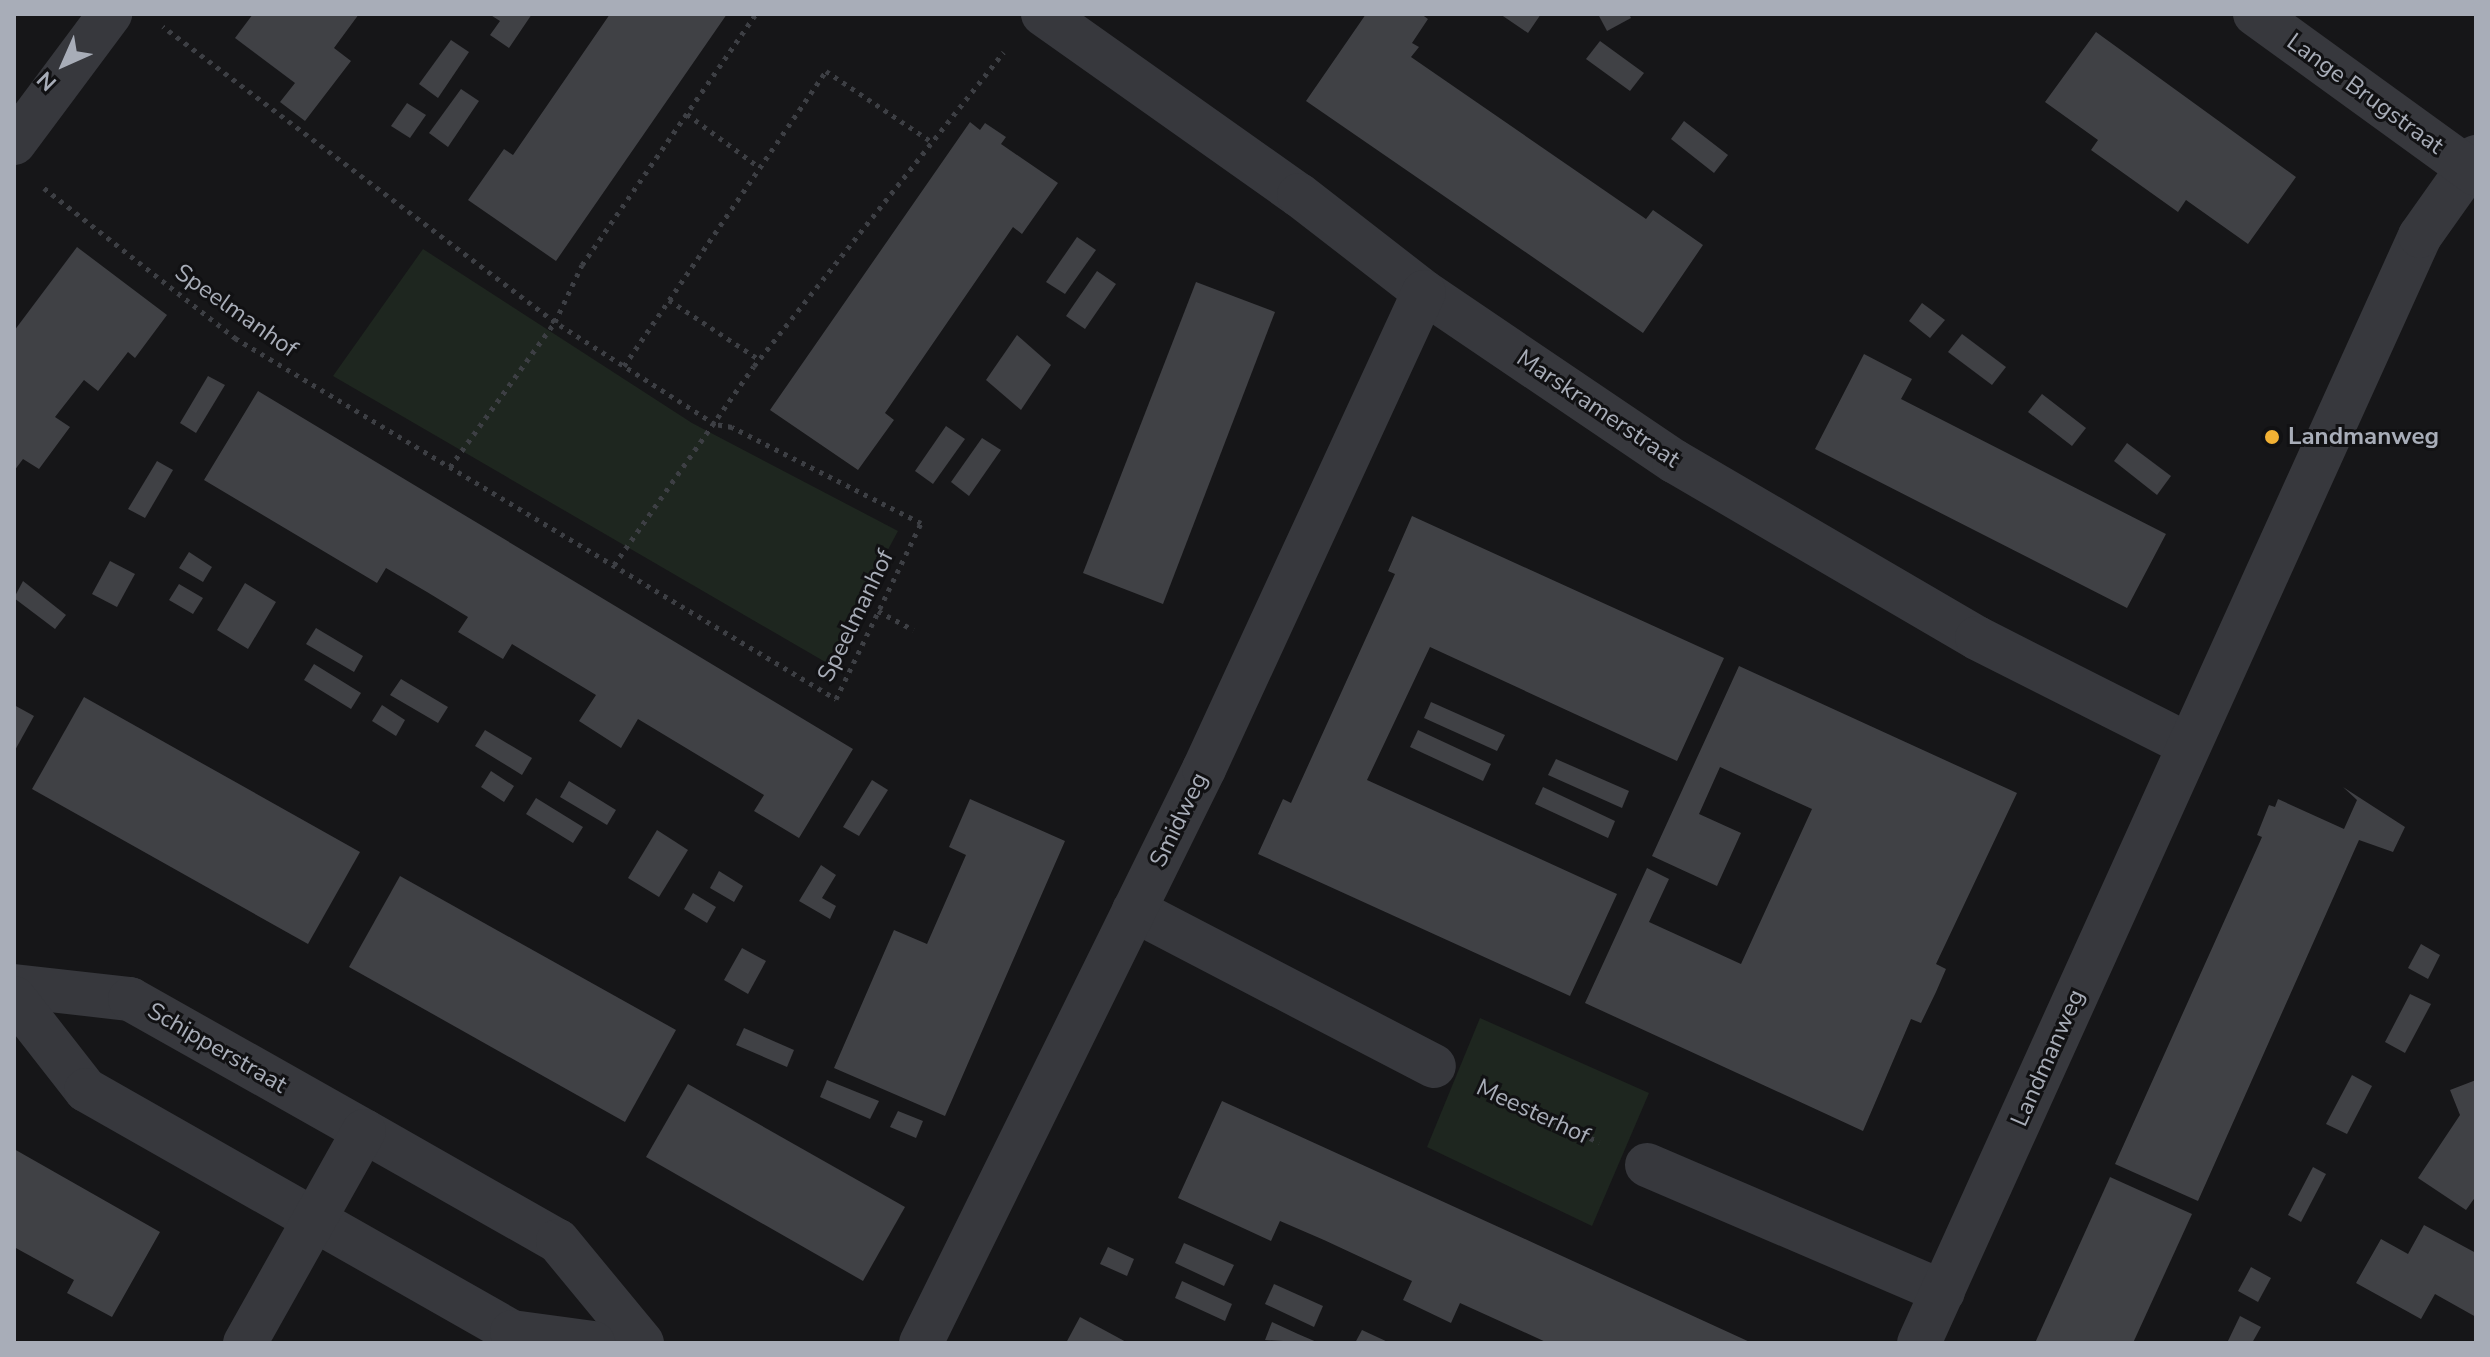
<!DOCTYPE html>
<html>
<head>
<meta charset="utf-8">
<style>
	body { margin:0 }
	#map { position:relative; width:2490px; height:1357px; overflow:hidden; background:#161618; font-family:"Nunito Sans",sans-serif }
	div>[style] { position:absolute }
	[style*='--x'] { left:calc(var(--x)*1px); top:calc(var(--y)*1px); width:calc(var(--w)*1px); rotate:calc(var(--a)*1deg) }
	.green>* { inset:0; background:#1e261f }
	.building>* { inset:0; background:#404145 }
	.path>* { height:5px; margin-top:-2.5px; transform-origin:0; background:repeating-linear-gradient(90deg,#3d3f44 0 4px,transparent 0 10px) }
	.minor>* { height:44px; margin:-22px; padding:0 22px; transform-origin:22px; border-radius:22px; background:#37383d }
	.tertiary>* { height:44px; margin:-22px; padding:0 22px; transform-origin:22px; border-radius:22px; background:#37383d }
	.dots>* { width:22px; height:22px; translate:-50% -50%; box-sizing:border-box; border:4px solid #111113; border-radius:50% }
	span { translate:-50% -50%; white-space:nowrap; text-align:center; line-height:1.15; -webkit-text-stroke:6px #111113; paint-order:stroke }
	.street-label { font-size:24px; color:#a8adb8 }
	.poi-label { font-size:24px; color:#a8adb8; font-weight:700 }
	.left { translate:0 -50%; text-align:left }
	.frame { position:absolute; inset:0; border:16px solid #a8adb8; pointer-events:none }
	.north { position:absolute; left:24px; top:24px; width:80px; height:80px; -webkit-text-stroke:6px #111113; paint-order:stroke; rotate:225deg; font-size:22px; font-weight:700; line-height:32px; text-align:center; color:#a8adb8 }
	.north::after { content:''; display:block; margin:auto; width:28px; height:36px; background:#a8adb8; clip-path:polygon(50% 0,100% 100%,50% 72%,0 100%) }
</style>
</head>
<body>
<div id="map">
	<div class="green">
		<i style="clip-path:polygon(423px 249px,692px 423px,898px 531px,827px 663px,333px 376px)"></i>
		<i style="clip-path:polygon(1480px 1018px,1649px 1093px,1592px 1226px,1427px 1147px)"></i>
	</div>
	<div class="building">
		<i style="clip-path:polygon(253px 14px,359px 14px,334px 48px,351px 61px,305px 121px,280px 102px,295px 83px,235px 38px)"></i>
		<i style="clip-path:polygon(489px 14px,532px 14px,509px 48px,490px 35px,500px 21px)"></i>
		<i style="clip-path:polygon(610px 14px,727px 14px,556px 261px,468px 200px,504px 149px,513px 155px)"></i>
		<i style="clip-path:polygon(1366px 14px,1421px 14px,1428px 19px,1412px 43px,1419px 47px,1411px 57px,1646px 219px,1653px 210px,1703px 245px,1643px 333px,1306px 101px)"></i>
		<i style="clip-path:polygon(1500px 14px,1541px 14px,1528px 33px)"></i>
		<i style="clip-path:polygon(1598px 14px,1629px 14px,1631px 18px,1607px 31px)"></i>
		<i style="clip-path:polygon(2096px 32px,2296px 177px,2248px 244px,2186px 200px,2178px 212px,2091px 150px,2098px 140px,2045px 102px)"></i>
		<i style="clip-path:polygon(451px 40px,469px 52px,438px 98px,419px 84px)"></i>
		<i style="clip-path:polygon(1600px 41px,1644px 73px,1630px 91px,1586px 59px)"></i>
		<i style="clip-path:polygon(461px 89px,479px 101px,448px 147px,429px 133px)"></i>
		<i style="clip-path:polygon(407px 103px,426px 115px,410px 138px,391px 126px)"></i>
		<i style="clip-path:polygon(1684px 121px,1728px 155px,1714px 173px,1671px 139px)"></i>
		<i style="clip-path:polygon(970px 122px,980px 130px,985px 123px,1006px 137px,1001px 144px,1058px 183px,1022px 234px,1013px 227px,885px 413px,894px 420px,858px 470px,770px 410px)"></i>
		<i style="clip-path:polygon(1077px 237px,1096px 250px,1065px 294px,1046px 282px)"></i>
		<i style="clip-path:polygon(77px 247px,167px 315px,135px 358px,128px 352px,98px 391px,84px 380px,55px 417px,70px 427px,39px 469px,23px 459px,14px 471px,14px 331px)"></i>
		<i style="clip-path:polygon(1097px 271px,1116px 284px,1085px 329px,1066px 316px)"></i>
		<i style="clip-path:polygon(1196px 282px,1275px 312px,1163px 604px,1083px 573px)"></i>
		<i style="clip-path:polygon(1922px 303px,1945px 320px,1930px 338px,1909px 321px)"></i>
		<i style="clip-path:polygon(1962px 334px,2006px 367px,1992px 385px,1948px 352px)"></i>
		<i style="clip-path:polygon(1017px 335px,1051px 365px,1021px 410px,986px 380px)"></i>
		<i style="clip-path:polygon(1864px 354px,1912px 379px,1901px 399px,2166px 534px,2127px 608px,1815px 449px)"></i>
		<i style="clip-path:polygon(208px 376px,225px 385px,196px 433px,180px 423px)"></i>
		<i style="clip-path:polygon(258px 391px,853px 749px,799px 838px,754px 811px,764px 795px,638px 719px,621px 748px,579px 721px,596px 695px,512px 644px,503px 659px,458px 632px,468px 617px,427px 592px,386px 568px,377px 583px,204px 480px)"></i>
		<i style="clip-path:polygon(2042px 394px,2086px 428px,2072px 446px,2028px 412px)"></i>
		<i style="clip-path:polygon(946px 426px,965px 439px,933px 484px,915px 471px)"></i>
		<i style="clip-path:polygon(982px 438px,1001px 450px,969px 496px,951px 482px)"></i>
		<i style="clip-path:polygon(2127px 443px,2171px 476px,2157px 495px,2114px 461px)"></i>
		<i style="clip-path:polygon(157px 461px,173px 470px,145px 518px,128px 509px)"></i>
		<i style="clip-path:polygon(1412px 516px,1724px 658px,1677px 761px,1430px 647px,1367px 780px,1617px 894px,1570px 996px,1258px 854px,1283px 799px,1291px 803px,1331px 715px,1395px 574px,1388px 571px)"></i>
		<i style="clip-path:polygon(189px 552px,212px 567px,203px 582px,179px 568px)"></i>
		<i style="clip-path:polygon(110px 561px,135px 574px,117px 607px,92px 594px)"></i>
		<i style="clip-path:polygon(23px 581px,66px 615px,55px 629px,14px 598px)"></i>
		<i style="clip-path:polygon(245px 583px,276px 602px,248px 649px,217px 630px)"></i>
		<i style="clip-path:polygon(179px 584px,203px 598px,193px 614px,169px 600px)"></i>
		<i style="clip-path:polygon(316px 628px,363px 656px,354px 672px,306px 644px)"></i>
		<i style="clip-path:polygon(314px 664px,361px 693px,351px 709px,304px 680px)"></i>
		<i style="clip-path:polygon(1739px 666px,2017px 793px,1936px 964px,1946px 969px,1936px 992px,1921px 1023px,1911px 1019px,1863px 1131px,1585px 1003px,1647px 868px,1669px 879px,1649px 922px,1741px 964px,1812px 809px,1720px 767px,1699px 814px,1741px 833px,1717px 886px,1652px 856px)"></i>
		<i style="clip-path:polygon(401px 679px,448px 707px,438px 723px,390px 695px)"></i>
		<i style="clip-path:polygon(84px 697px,360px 852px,308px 944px,32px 789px)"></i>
		<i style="clip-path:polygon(1431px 702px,1505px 735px,1497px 751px,1424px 718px)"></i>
		<i style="clip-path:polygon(14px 705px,34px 716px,14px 752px)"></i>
		<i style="clip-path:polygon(382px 705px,405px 720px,396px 736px,372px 721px)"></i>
		<i style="clip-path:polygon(485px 730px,532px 758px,522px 775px,475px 746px)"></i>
		<i style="clip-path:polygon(1418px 730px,1491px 764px,1483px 781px,1410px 747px)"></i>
		<i style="clip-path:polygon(1556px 759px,1629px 791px,1622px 808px,1548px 775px)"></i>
		<i style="clip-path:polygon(491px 771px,514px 786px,504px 802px,481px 787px)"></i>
		<i style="clip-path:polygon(872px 780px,888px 790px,859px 836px,843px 827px)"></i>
		<i style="clip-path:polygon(569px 781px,616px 810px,607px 825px,560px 797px)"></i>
		<i style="clip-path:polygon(1543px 787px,1615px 821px,1608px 838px,1535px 804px)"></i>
		<i style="clip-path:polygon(2343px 787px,2405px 827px,2393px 852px,2359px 840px,2198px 1201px,2115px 1164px,2258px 846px,2262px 837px,2257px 835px,2269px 805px,2275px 807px,2278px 799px,2344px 829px,2357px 800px)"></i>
		<i style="clip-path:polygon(536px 798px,583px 827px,573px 843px,526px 814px)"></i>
		<i style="clip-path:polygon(970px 799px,1065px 841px,945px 1116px,834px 1068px,894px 930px,927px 944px,966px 855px,949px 847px)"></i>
		<i style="clip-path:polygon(657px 830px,688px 850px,659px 897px,628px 878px)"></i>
		<i style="clip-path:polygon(821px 865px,836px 875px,822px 898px,836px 906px,830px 919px,799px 901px)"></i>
		<i style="clip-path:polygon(719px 871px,743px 886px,734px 902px,710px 888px)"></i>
		<i style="clip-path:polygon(400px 876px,676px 1030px,625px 1122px,349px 967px)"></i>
		<i style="clip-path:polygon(693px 893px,716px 907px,707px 923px,684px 909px)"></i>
		<i style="clip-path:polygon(2421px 944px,2440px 955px,2428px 979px,2408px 968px)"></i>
		<i style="clip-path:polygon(742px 948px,766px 961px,748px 994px,724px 980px)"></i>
		<i style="clip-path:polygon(2410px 994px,2431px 1004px,2405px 1053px,2385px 1042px)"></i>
		<i style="clip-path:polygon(744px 1028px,794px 1050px,787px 1067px,736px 1045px)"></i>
		<i style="clip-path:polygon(2352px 1075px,2372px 1086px,2347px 1134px,2326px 1124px)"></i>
		<i style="clip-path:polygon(827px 1080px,879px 1101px,870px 1119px,820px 1097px)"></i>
		<i style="clip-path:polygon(2476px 1080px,2476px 1196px,2466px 1210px,2418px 1178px,2460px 1115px,2450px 1090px)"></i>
		<i style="clip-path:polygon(688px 1084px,905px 1207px,863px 1281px,646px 1157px)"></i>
		<i style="clip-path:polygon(1222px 1101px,1538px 1245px,1752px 1343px,1548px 1343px,1460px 1303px,1451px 1323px,1403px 1300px,1412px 1281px,1324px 1240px,1280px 1221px,1271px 1241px,1178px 1198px)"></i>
		<i style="clip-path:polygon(898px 1111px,923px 1121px,916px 1138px,890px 1127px)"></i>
		<i style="clip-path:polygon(14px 1149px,160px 1232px,112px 1317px,67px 1293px,74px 1280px,14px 1247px)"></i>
		<i style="clip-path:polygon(2313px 1167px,2326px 1174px,2301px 1222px,2288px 1215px)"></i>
		<i style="clip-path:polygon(2110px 1177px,2192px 1214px,2133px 1343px,2035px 1343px)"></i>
		<i style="clip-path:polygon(2424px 1225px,2476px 1253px,2476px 1317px,2435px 1294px,2421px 1319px,2356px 1283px,2381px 1239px,2408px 1254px)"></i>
		<i style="clip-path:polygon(1184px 1243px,1234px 1265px,1224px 1286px,1175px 1263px)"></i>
		<i style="clip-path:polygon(1108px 1247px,1134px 1259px,1127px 1276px,1100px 1264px)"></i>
		<i style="clip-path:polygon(2251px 1267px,2271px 1278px,2258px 1302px,2238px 1291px)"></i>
		<i style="clip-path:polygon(1182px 1281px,1232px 1304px,1225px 1321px,1175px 1298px)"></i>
		<i style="clip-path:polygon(1274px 1284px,1323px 1306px,1314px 1327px,1265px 1304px)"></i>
		<i style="clip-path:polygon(2240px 1316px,2261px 1327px,2252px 1343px,2227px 1343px)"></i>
		<i style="clip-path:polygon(1080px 1317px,1128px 1343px,1066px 1343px)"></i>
		<i style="clip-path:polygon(1272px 1322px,1298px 1334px,1319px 1343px,1265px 1340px)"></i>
		<i style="clip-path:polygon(1362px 1330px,1390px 1343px,1355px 1343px)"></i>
	</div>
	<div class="path">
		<i style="--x:687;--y:114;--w:89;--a:36.4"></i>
		<i style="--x:44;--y:188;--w:243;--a:38.1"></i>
		<i style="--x:235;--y:338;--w:701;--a:30.99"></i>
		<i style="--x:836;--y:699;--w:195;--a:-64.2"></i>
		<i style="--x:921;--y:523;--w:212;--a:-153.1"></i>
		<i style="--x:732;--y:427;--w:17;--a:-170"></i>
		<i style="--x:715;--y:424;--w:190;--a:-147.5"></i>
		<i style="--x:555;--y:322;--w:491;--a:-143"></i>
		<i style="--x:669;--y:300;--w:109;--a:33.4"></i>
		<i style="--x:624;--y:366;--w:358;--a:-55.6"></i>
		<i style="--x:826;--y:71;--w:128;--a:33.8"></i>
		<i style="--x:450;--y:467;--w:179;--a:-54.1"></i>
		<i style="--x:555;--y:322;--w:63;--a:-64.7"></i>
		<i style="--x:582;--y:265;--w:305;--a:-55.3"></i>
		<i style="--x:614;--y:565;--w:243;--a:-54.9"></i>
		<i style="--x:754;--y:366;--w:401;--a:-51.5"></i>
		<i style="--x:878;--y:611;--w:40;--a:28"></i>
		<i style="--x:1481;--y:1088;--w:130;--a:24.6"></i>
	</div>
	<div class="minor">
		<i style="--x:1043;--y:14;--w:314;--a:35.3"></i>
		<i style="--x:1299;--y:195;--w:158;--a:37.8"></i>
		<i style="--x:1424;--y:292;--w:302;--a:34.1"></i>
		<i style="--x:1674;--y:461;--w:351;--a:30.3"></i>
		<i style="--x:1977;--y:638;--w:237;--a:26.8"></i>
		<i style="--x:14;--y:143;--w:161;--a:-53.3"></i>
		<i style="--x:1134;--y:910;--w:338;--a:27.5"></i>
		<i style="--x:14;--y:986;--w:117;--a:6.4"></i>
		<i style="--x:130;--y:999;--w:269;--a:29.4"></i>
		<i style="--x:364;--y:1131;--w:223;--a:29.6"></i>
		<i style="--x:558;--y:1241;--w:132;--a:50.5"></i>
		<i style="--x:14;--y:998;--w:117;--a:52"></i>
		<i style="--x:86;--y:1090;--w:490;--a:29.6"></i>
		<i style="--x:512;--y:1332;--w:82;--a:7.7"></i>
		<i style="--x:1647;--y:1165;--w:322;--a:23.2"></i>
		<i style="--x:245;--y:1343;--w:243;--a:-60.7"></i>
		<i style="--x:921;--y:1343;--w:640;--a:-63.76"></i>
		<i style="--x:1204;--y:769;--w:525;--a:-65.24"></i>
		<i style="--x:1919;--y:1343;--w:1215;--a:-65.65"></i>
		<i style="--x:2420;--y:236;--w:97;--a:-54.7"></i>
	</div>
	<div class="tertiary">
		<i style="--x:2255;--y:14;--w:273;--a:35.9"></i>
	</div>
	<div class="dots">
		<i style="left:2272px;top:437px;background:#f2b134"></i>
	</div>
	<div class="street-label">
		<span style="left:2365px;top:94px;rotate:36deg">Lange Brugstraat</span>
		<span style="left:236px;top:311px;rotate:35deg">Speelmanhof</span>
		<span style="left:1598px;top:409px;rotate:34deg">Marskramerstraat</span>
		<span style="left:856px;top:616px;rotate:-64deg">Speelmanhof</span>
		<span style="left:1179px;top:820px;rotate:-64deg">Smidweg</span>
		<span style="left:217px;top:1048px;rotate:30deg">Schipperstraat</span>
		<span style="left:2048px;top:1058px;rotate:-66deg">Landmanweg</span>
		<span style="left:1533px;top:1112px;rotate:25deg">Meesterhof</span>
	</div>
	<div class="poi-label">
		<span class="left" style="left:2288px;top:437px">Landmanweg</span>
	</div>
	<div class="frame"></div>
	<div class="north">N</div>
</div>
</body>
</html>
